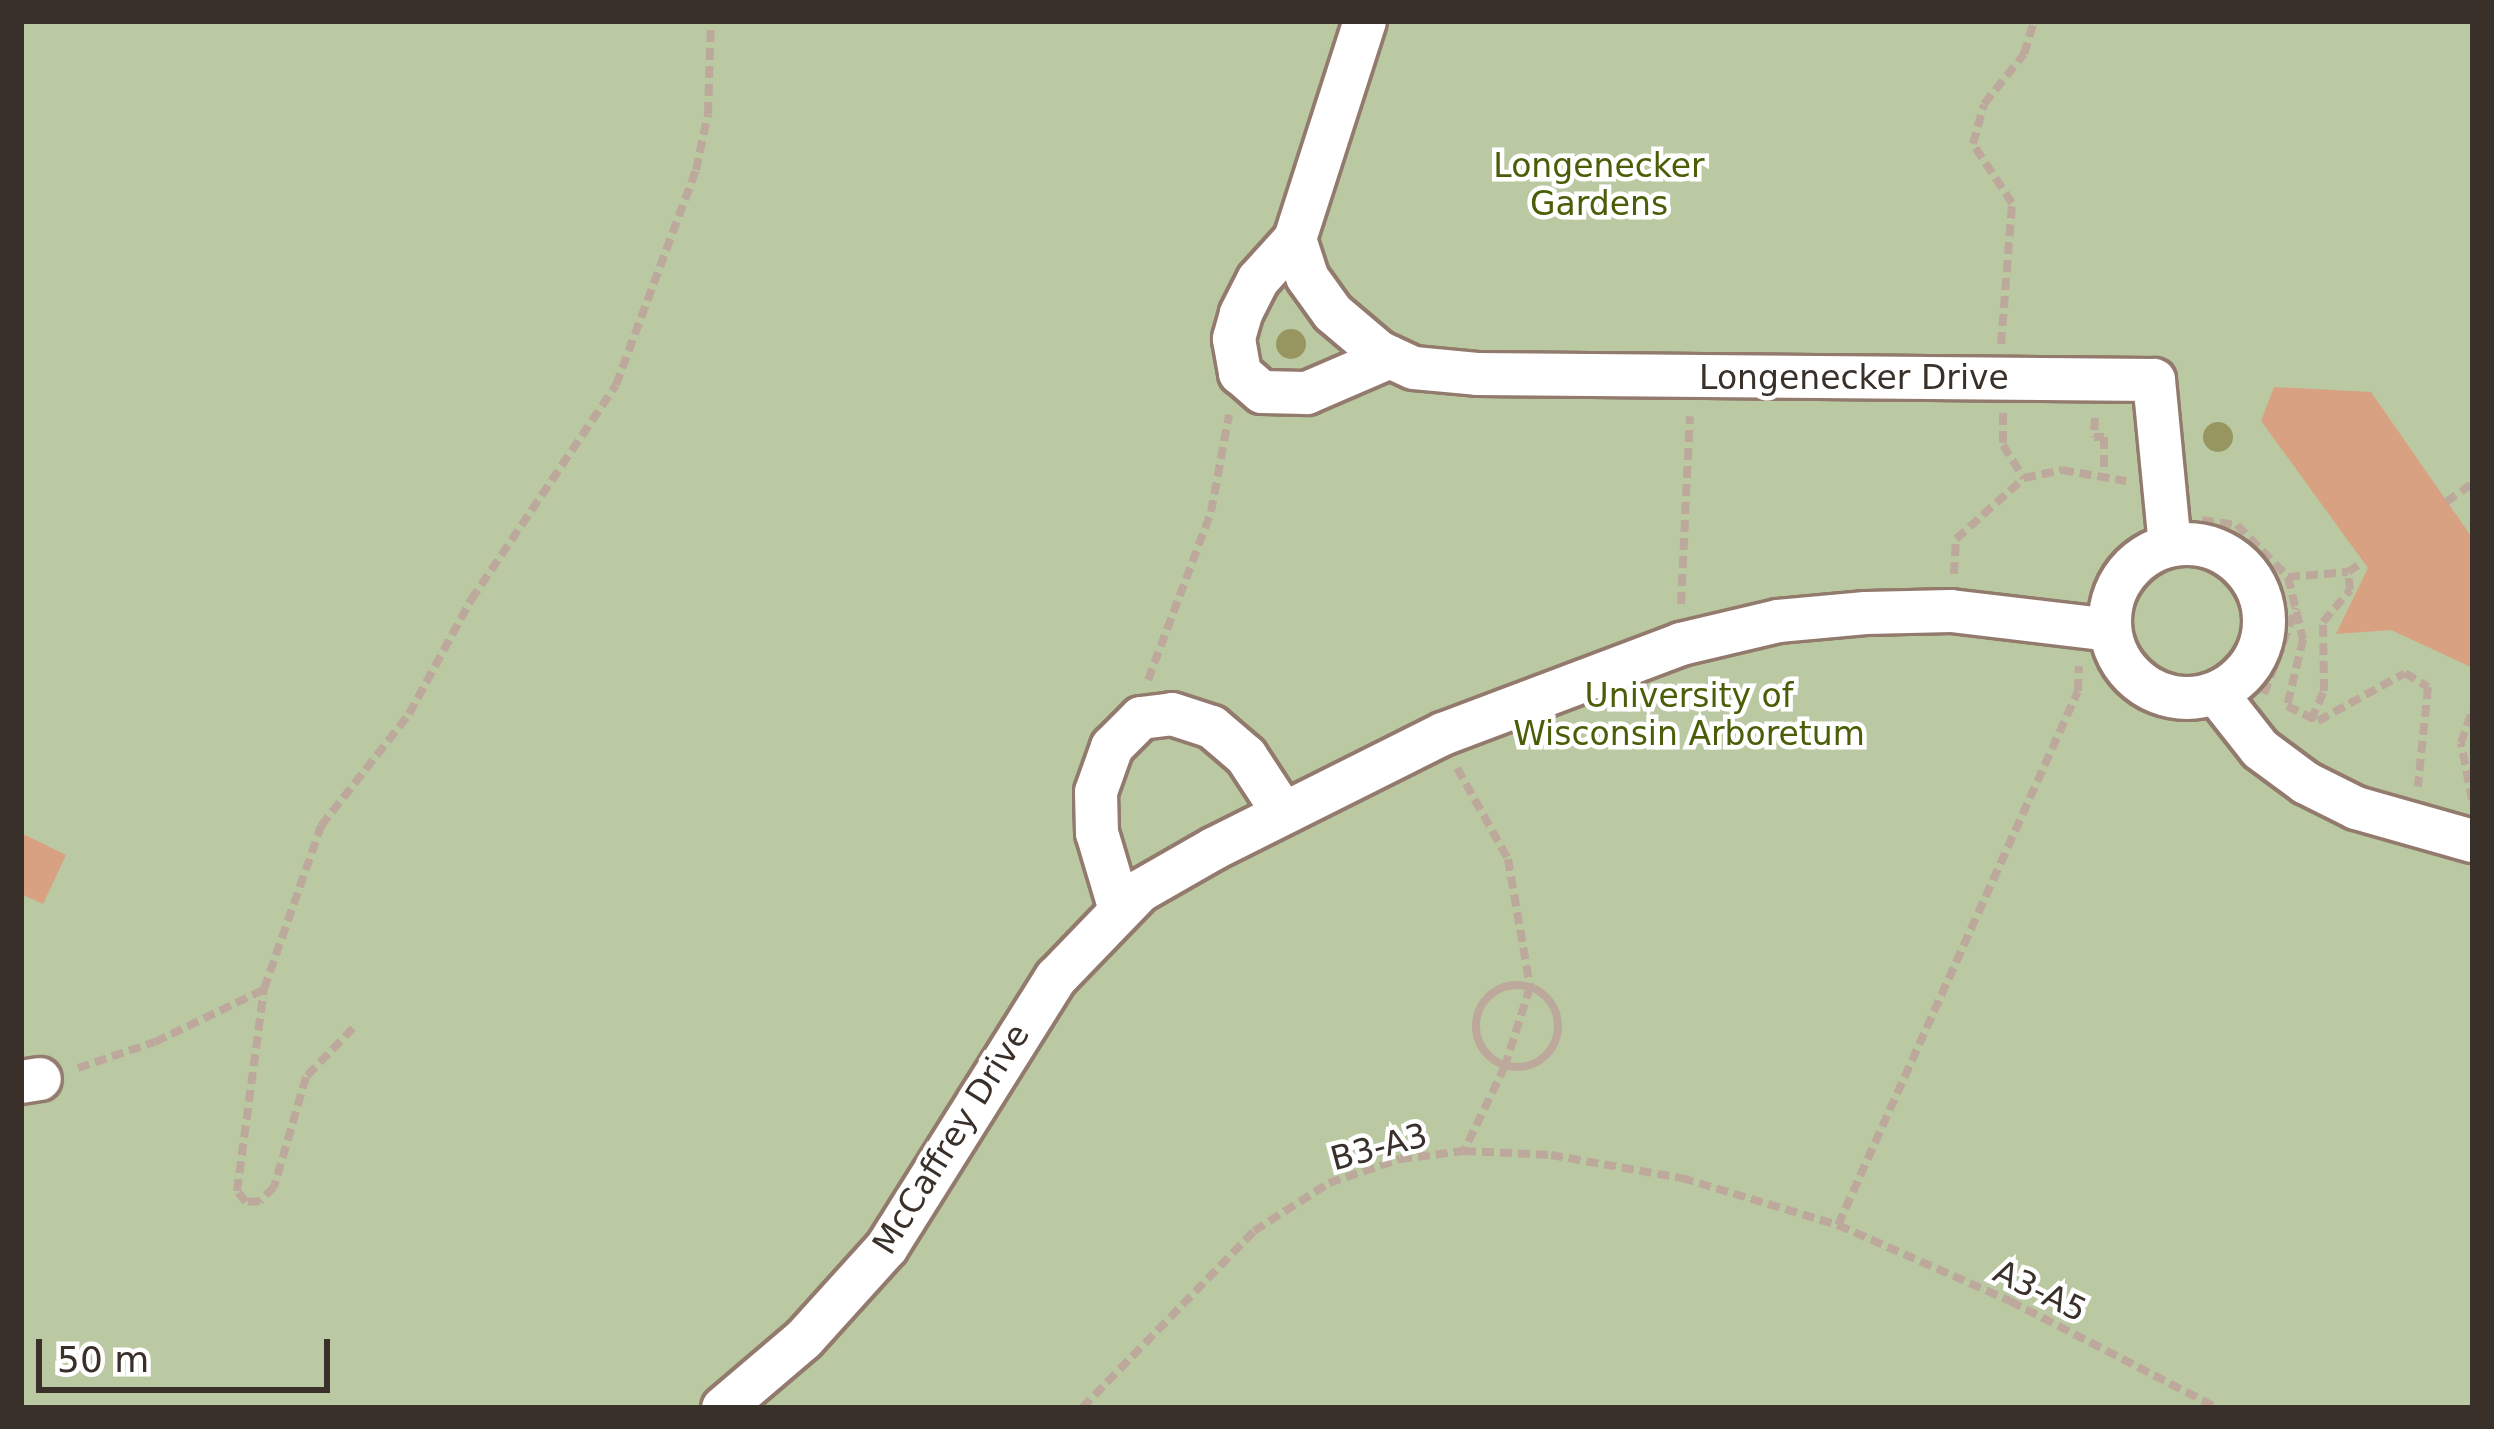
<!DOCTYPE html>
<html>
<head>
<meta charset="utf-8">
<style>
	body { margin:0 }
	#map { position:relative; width:2494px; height:1429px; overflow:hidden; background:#f6dbcd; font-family:"DejaVu Sans",sans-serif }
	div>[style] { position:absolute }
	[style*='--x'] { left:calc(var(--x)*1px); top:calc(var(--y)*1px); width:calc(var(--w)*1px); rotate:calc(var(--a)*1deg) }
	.green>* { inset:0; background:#bbc9a3 }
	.building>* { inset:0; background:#d7a182 }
	.path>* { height:8px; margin-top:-4px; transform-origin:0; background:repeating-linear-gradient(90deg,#bda89c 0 12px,transparent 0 18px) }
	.path>.ring { margin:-4px; padding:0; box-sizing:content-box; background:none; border:8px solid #bda89c; border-radius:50% }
	.roads { filter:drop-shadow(3px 0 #927a6d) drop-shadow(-3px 0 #927a6d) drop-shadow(0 3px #927a6d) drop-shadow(0 -3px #927a6d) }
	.minor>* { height:42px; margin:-21px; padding:0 21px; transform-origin:21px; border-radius:21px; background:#fff }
	.minor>.ring { margin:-21px; padding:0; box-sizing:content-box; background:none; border:42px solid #fff; border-radius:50% }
	.trees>* { width:30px; height:30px; margin:-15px; border-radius:50%; background:#979660 }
	span { translate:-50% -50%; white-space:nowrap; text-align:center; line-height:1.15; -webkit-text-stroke:9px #fff; paint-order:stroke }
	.park-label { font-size:33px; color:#495e07 }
	.street-label { font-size:33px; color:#3a302a }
	.frame { position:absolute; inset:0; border:24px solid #3a302a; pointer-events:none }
	.scale { position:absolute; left:36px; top:1339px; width:294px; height:54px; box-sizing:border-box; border:6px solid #3a302a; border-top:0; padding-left:15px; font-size:36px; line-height:42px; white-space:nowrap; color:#3a302a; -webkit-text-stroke:9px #fff; paint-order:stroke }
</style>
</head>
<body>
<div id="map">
	<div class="green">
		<i style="clip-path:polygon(21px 21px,2473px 21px,2473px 1408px,21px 1408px)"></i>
	</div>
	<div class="building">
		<i style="clip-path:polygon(2274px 387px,2371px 392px,2473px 539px,2473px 668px,2391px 630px,2336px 634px,2368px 568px,2261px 421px)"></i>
		<i style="clip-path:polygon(23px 834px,66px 855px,43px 904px,21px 894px)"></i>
	</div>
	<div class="path">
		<i style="--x:2001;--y:344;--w:141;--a:-85.5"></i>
		<i style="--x:2012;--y:203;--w:71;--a:-123.5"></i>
		<i style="--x:1973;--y:144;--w:41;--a:-74.6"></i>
		<i style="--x:1984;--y:104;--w:64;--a:-51.3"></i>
		<i style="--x:2024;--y:54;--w:34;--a:-73"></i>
		<i style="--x:2003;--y:413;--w:32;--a:90"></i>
		<i style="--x:2003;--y:445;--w:39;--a:58"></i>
		<i style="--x:2095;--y:418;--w:19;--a:93"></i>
		<i style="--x:2094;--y:437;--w:10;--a:0"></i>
		<i style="--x:2104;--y:437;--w:36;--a:90"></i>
		<i style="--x:2446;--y:502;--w:33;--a:-35"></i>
		<i style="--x:2202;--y:520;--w:35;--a:8"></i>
		<i style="--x:2237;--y:525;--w:73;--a:45.6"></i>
		<i style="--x:2288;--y:577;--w:64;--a:76.4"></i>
		<i style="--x:2303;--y:639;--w:69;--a:103.4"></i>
		<i style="--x:2287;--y:706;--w:34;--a:26"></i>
		<i style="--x:2318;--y:721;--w:99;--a:-28.9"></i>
		<i style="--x:2405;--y:673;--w:27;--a:31"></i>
		<i style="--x:2428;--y:687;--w:100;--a:95.8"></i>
		<i style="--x:1954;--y:574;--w:35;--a:-87"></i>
		<i style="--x:1956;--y:539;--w:91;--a:-41.9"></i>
		<i style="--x:2024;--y:478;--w:39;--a:-12"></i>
		<i style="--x:2062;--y:470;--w:65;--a:9.8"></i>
		<i style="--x:2288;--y:577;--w:60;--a:-4.8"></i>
		<i style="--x:2348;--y:572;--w:18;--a:-34"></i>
		<i style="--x:1681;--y:604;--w:188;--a:-87.3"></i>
		<i style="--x:1148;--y:680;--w:179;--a:-69.4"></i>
		<i style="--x:1211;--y:512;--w:99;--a:-79.5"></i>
		<i style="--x:2264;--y:694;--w:92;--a:-69.6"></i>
		<i style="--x:2311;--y:720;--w:32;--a:-66"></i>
		<i style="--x:2324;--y:691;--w:69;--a:-90.8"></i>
		<i style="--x:2323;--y:622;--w:42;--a:-49.8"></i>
		<i style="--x:2350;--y:590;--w:18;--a:-96"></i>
		<i style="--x:1457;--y:768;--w:104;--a:60.7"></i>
		<i style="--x:1508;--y:859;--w:130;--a:80.2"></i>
		<i style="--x:1530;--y:987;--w:83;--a:107.6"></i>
		<i style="--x:1505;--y:1066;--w:94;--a:115.8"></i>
		<i style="--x:2472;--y:800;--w:58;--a:-100.9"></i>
		<i style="--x:2461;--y:743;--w:37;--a:-71"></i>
		<i class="ring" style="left:1476px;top:985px;width:74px;height:74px"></i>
		<i style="--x:353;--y:1028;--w:68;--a:133.8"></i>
		<i style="--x:306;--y:1077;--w:115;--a:106.2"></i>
		<i style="--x:274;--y:1187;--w:20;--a:135"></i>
		<i style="--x:260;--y:1201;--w:14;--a:176"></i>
		<i style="--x:246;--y:1202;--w:14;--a:-129"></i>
		<i style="--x:237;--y:1191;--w:204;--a:-82.4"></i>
		<i style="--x:264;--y:989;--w:173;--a:-70.7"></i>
		<i style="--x:321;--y:826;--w:142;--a:-51.8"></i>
		<i style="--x:409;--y:714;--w:130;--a:-61.5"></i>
		<i style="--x:471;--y:600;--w:259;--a:-56"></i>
		<i style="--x:616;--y:385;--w:229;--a:-69.6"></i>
		<i style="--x:696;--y:170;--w:57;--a:-77.9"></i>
		<i style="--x:708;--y:114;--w:93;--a:-88.2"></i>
		<i style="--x:78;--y:1068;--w:81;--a:-18.7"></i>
		<i style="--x:155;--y:1042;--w:120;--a:-25.7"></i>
		<i style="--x:1838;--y:1225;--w:585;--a:-65.8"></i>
		<i style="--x:2078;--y:691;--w:25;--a:-88"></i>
		<i style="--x:1082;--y:1408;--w:247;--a:-45.8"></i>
		<i style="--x:1254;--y:1231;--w:89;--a:-32.6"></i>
		<i style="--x:1329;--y:1183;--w:75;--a:-18.7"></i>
		<i style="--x:1400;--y:1159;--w:64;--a:-7.1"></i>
		<i style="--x:1464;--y:1151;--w:87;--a:2.6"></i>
		<i style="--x:1551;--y:1155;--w:133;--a:10"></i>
		<i style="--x:1682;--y:1178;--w:163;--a:16.8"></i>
		<i style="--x:1838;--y:1225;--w:188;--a:23.8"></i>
		<i style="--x:2010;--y:1301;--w:233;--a:27.3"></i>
	</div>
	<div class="roads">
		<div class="minor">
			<i style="--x:1365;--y:21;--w:229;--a:107.8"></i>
			<i style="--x:1295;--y:239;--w:40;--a:72"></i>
			<i style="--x:1307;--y:277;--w:44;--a:54.2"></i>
			<i style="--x:1333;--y:313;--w:60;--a:40.3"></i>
			<i style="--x:1379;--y:352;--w:38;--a:25"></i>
			<i style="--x:1414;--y:368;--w:63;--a:5.4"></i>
			<i style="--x:1477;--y:374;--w:677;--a:0.51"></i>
			<i style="--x:2154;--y:380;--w:166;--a:84.5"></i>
			<i style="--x:1295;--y:239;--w:55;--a:132.1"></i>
			<i style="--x:1258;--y:280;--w:38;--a:117"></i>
			<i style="--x:1241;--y:314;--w:26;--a:106"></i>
			<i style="--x:1234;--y:339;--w:35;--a:80"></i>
			<i style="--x:1240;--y:373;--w:29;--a:41"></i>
			<i style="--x:1262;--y:392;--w:45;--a:1.3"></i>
			<i style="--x:1307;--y:393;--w:90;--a:-23.4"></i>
			<i class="ring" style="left:2110px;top:544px;width:112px;height:112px"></i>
			<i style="--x:2216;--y:693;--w:71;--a:51.8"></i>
			<i style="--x:2260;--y:749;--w:57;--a:36.5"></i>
			<i style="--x:2306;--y:783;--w:56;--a:26.6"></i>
			<i style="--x:2356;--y:808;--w:122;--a:15.8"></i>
			<i style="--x:1120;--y:910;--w:80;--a:-106.6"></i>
			<i style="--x:1097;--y:833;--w:41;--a:-91.4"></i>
			<i style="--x:1096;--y:792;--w:48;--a:-70.4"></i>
			<i style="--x:1112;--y:747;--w:41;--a:-45"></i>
			<i style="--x:1141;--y:718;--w:31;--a:-7"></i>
			<i style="--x:1172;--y:714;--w:42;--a:18"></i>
			<i style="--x:1212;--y:727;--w:45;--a:40.5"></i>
			<i style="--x:1246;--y:756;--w:66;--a:56.8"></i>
			<i style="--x:21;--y:1082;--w:19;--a:-9"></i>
			<i style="--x:723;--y:1408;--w:106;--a:-40.4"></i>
			<i style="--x:804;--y:1339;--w:124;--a:-47.9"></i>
			<i style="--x:887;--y:1247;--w:318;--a:-57.9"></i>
			<i style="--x:1056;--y:978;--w:121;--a:-46"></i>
			<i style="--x:1140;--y:891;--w:86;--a:-29.8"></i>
			<i style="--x:1215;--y:848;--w:255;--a:-26.6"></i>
			<i style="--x:1443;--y:734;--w:254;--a:-20.7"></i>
			<i style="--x:1681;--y:644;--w:100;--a:-13.3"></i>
			<i style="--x:1778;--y:621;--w:88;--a:-5.2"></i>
			<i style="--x:1866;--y:613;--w:85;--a:-1.3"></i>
			<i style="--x:1951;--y:611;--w:160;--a:6.8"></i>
		</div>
	</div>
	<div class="trees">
		<i style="left:1291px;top:344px"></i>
		<i style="left:2218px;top:437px"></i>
	</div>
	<div class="park-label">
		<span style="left:1599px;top:185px">Longenecker<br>Gardens</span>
		<span style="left:1689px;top:715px">University of<br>Wisconsin Arboretum</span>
	</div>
	<div class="street-label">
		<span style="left:1854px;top:378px">Longenecker Drive</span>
		<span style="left:951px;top:1139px;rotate:-58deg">McCaffrey Drive</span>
		<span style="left:1379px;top:1147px;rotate:-15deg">B3-A3</span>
		<span style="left:2040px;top:1291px;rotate:26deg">A3-A5</span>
	</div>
	<div class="frame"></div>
	<div class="scale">50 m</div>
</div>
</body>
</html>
